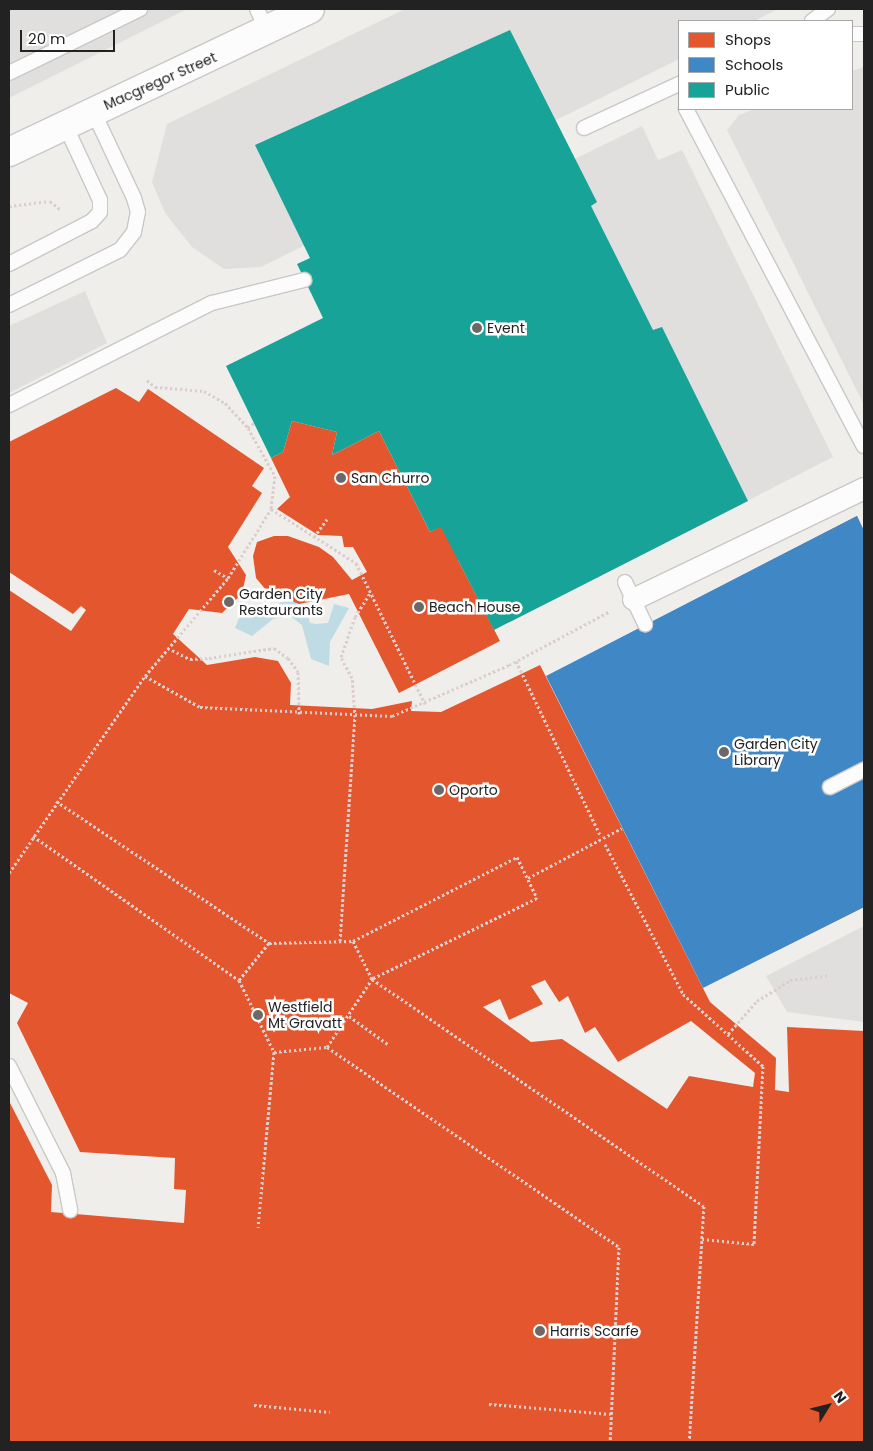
<!DOCTYPE html>
<html>
<head>
<meta charset="utf-8">
<style>
	body { margin:0 }
	#map { position:relative; width:873px; height:1451px; overflow:hidden; background:#f0eeeb; font-family:Poppins,sans-serif }
	div>[style] { position:absolute }
	[style*='--x'] { left:calc(var(--x)*1px); top:calc(var(--y)*1px); width:calc(var(--w)*1px); rotate:calc(var(--a)*1deg) }
	.parking>* { inset:0; background:#e0dfde }
	.water>* { inset:0; background:#bfdbe3 }
	.shops>* { inset:0; background:#e4572e }
	.schools>* { inset:0; background:#3f88c5 }
	.public>* { inset:0; background:#17a398 }
	.path>* { height:3px; margin-top:-1.5px; transform-origin:0; background:repeating-linear-gradient(90deg,#dccecd 0 2.5px,transparent 0 5px) }
	.roads { filter:drop-shadow(1px 0 #c9c8c7) drop-shadow(-1px 0 #c9c8c7) drop-shadow(0 1px #c9c8c7) drop-shadow(0 -1px #c9c8c7) }
	.service>* { height:14px; margin:-7px; padding:0 7px; transform-origin:7px; border-radius:7px; background:#fdfcfc }
	.pedestrian>* { height:21px; margin:-10.5px; padding:0 10.5px; transform-origin:10.5px; border-radius:10.5px; background:#fdfcfc }
	.tertiary>* { height:28px; margin:-14px; padding:0 14px; transform-origin:14px; border-radius:14px; background:#fdfcfc }
	.dots>* { width:14px; height:14px; translate:-50% -50%; box-sizing:border-box; border:2px solid #fff; border-radius:50% }
	span { translate:-50% -50%; white-space:nowrap; text-align:center; line-height:1.15; -webkit-text-stroke:5px #fff; paint-order:stroke }
	.street-label { font-size:14px; color:#222 }
	.poi-label { font-size:14px; color:#222 }
	.left { translate:0 -50%; text-align:left }
	.frame { position:absolute; inset:0; border:10px solid #222; pointer-events:none }
	.legend { position:absolute; left:678px; top:20px; width:175px; height:90px; box-sizing:border-box; background:#fff; border:1px solid #a7a7a7; margin:0; padding:6px 9px; list-style:none; font-size:15px; color:#222 }
	.legend li { display:flex; align-items:center; gap:10px; height:25px }
	.legend b { width:25px; border:1px solid #a7a7a7 }
	.north { position:absolute; left:803px; top:1381px; width:50px; height:50px; -webkit-text-stroke:4px #fff; paint-order:stroke; rotate:54deg; font-size:14px; font-weight:700; line-height:20px; text-align:center; color:#222 }
	.north::after { content:''; display:block; margin:auto; width:18px; height:22px; background:#222; clip-path:polygon(50% 0,100% 100%,50% 72%,0 100%) }
	.scale { position:absolute; left:20px; top:30px; width:95px; height:22px; box-sizing:border-box; border:2px solid #222; border-top:0; padding-left:6px; font-size:15px; line-height:18px; white-space:nowrap; color:#222; -webkit-text-stroke:4px #fff; paint-order:stroke }
</style>
</head>
<body>
<div id="map">
	<div class="parking">
		<i style="clip-path:polygon(9px 9px,187px 9px,9px 98px)"></i>
		<i style="clip-path:polygon(405px 9px,776px 9px,776px 10px,754px 21px,679px 21px,679px 59px,261px 267px,224px 269px,192px 247px,165px 213px,152px 182px,167px 124px)"></i>
		<i style="clip-path:polygon(864px 67px,864px 405px,727px 130px,739px 115px,755px 109px,852px 109px,852px 71px)"></i>
		<i style="clip-path:polygon(642px 126px,658px 160px,682px 150px,833px 457px,542px 606px,371px 259px)"></i>
		<i style="clip-path:polygon(85px 291px,107px 343px,9px 393px,9px 326px)"></i>
		<i style="clip-path:polygon(864px 926px,864px 1022px,787px 1012px,766px 976px)"></i>
	</div>
	<div class="water">
		<i style="clip-path:polygon(294px 600px,305px 605px,310px 623px,316px 624px,328px 623px,334px 604px,349px 608px,330px 642px,329px 666px,311px 659px,302px 625px,290px 616px,273px 619px,252px 636px,235px 628px,242px 611px,253px 609px,267px 614px,281px 602px)"></i>
	</div>
	<div class="shops">
		<i style="clip-path:polygon(evenodd,116px 388px,139px 402px,148px 389px,264px 468px,252px 486px,262px 493px,228px 547px,246px 575px,242px 594px,222px 613px,189px 609px,173px 634px,207px 665px,255px 657px,278px 661px,291px 683px,290px 705px,372px 709px,412px 701px,411px 711px,441px 712px,540px 665px,710px 1002px,776px 1058px,775px 1090px,789px 1092px,787px 1027px,864px 1031px,864px 1442px,9px 1442px,9px 1101px,52px 1185px,51px 1212px,184px 1223px,186px 1190px,174px 1189px,175px 1158px,80px 1152px,17px 1023px,28px 1003px,9px 993px,9px 590px,71px 631px,86px 610px,81px 606px,73px 614px,9px 572px,9px 442px,116px 388px,545px 980px,559px 1002px,568px 996px,585px 1033px,595px 1027px,618px 1062px,691px 1021px,755px 1073px,753px 1087px,689px 1076px,667px 1109px,562px 1039px,531px 1042px,483px 1007px,500px 999px,509px 1020px,543px 1004px,531px 986px,545px 980px)"></i>
		<i style="clip-path:polygon(292px 421px,337px 432px,332px 455px,379px 431px,430px 532px,452px 521px,469px 554px,458px 560px,500px 641px,399px 693px,349px 594px,299px 604px,266px 590px,256px 578px,253px 556px,257px 542px,274px 536px,288px 536px,319px 547px,333px 557px,352px 580px,367px 572px,353px 547px,344px 547px,342px 536px,318px 535px,277px 509px,290px 497px,271px 458px,283px 452px)"></i>
		<i style="clip-path:polygon(857px 516px,864px 531px,864px 907px,778px 950px,621px 638px)"></i>
	</div>
	<div class="schools">
		<i style="clip-path:polygon(857px 516px,864px 531px,864px 907px,703px 988px,546px 676px)"></i>
	</div>
	<div class="public">
		<i style="clip-path:polygon(510px 30px,597px 202px,591px 206px,653px 330px,662px 327px,748px 501px,494px 630px,441px 527px,430px 532px,379px 431px,332px 455px,337px 432px,292px 421px,283px 452px,271px 458px,226px 366px,323px 318px,297px 264px,310px 258px,255px 145px)"></i>
	</div>
	<div class="path">
		<i style="--x:9;--y:206;--w:41;--a:-7"></i>
		<i style="--x:50;--y:201;--w:14;--a:39"></i>
		<i style="--x:147;--y:380;--w:11;--a:41"></i>
		<i style="--x:155;--y:387;--w:49;--a:4.7"></i>
		<i style="--x:204;--y:391;--w:24;--a:30"></i>
		<i style="--x:225;--y:403;--w:34;--a:47"></i>
		<i style="--x:248;--y:428;--w:55;--a:60.6"></i>
		<i style="--x:275;--y:476;--w:33;--a:97"></i>
		<i style="--x:248;--y:428;--w:8;--a:-40"></i>
		<i style="--x:314;--y:537;--w:22;--a:-54"></i>
		<i style="--x:214;--y:570;--w:16;--a:30"></i>
		<i style="--x:172;--y:650;--w:20;--a:27"></i>
		<i style="--x:190;--y:659;--w:19;--a:-3"></i>
		<i style="--x:209;--y:658;--w:66;--a:-8.7"></i>
		<i style="--x:274;--y:648;--w:17;--a:36"></i>
		<i style="--x:288;--y:658;--w:17;--a:54"></i>
		<i style="--x:298;--y:672;--w:42;--a:88.6"></i>
		<i style="--x:516;--y:661;--w:193;--a:64.2"></i>
		<i style="--x:145;--y:676;--w:63;--a:29.4"></i>
		<i style="--x:200;--y:707;--w:192;--a:2.7"></i>
		<i style="--x:392;--y:716;--w:128;--a:-23.6"></i>
		<i style="--x:509;--y:665;--w:115;--a:-28.1"></i>
		<i style="--x:56;--y:801;--w:256;--a:33.7"></i>
		<i style="--x:269;--y:943;--w:84;--a:-1.4"></i>
		<i style="--x:33;--y:836;--w:251;--a:35"></i>
		<i style="--x:239;--y:980;--w:48;--a:-51"></i>
		<i style="--x:605;--y:844;--w:169;--a:62.5"></i>
		<i style="--x:683;--y:994;--w:108;--a:42"></i>
		<i style="--x:763;--y:1066;--w:178;--a:92.9"></i>
		<i style="--x:754;--y:1244;--w:52;--a:-174.5"></i>
		<i style="--x:517;--y:857;--w:46;--a:64"></i>
		<i style="--x:537;--y:898;--w:184;--a:153.9"></i>
		<i style="--x:372;--y:979;--w:42;--a:-116.6"></i>
		<i style="--x:353;--y:941;--w:184;--a:-27.1"></i>
		<i style="--x:9;--y:873;--w:239;--a:-55.4"></i>
		<i style="--x:145;--y:676;--w:128;--a:-49.7"></i>
		<i style="--x:228;--y:578;--w:81;--a:-58.1"></i>
		<i style="--x:271;--y:509;--w:101;--a:32.4"></i>
		<i style="--x:356;--y:563;--w:157;--a:63.9"></i>
		<i style="--x:528;--y:878;--w:106;--a:-28"></i>
		<i style="--x:340;--y:941;--w:225;--a:-86.2"></i>
		<i style="--x:355;--y:717;--w:39;--a:-94"></i>
		<i style="--x:352;--y:678;--w:24;--a:-118"></i>
		<i style="--x:341;--y:657;--w:42;--a:-70.7"></i>
		<i style="--x:355;--y:617;--w:28;--a:-58"></i>
		<i style="--x:239;--y:980;--w:80;--a:64.1"></i>
		<i style="--x:274;--y:1052;--w:176;--a:95.2"></i>
		<i style="--x:349;--y:1016;--w:49;--a:35.9"></i>
		<i style="--x:728;--y:1034;--w:44;--a:-48.7"></i>
		<i style="--x:757;--y:1001;--w:39;--a:-32"></i>
		<i style="--x:790;--y:980;--w:38;--a:-7"></i>
		<i style="--x:327;--y:1047;--w:82;--a:-56.5"></i>
		<i style="--x:372;--y:979;--w:402;--a:34.4"></i>
		<i style="--x:704;--y:1206;--w:236;--a:93.6"></i>
		<i style="--x:274;--y:1052;--w:53;--a:-5.4"></i>
		<i style="--x:327;--y:1047;--w:354;--a:34.4"></i>
		<i style="--x:619;--y:1247;--w:195;--a:92.6"></i>
		<i style="--x:489;--y:1404;--w:122;--a:4.7"></i>
		<i style="--x:254;--y:1405;--w:76;--a:5.3"></i>
	</div>
	<div class="roads">
		<div class="service">
			<i style="--x:257;--y:9;--w:23;--a:65"></i>
			<i style="--x:812;--y:21;--w:20;--a:-37"></i>
			<i style="--x:852;--y:34;--w:12;--a:0"></i>
			<i style="--x:9;--y:73;--w:146;--a:-26"></i>
			<i style="--x:686;--y:109;--w:381;--a:62.2"></i>
			<i style="--x:584;--y:128;--w:105;--a:-24.9"></i>
			<i style="--x:9;--y:264;--w:93;--a:-27.4"></i>
			<i style="--x:92;--y:221;--w:12;--a:-48"></i>
			<i style="--x:100;--y:212;--w:12;--a:-90"></i>
			<i style="--x:100;--y:200;--w:83;--a:-115"></i>
			<i style="--x:9;--y:305;--w:124;--a:-26.4"></i>
			<i style="--x:120;--y:250;--w:23;--a:-52"></i>
			<i style="--x:134;--y:232;--w:20;--a:-79"></i>
			<i style="--x:138;--y:212;--w:15;--a:-106"></i>
			<i style="--x:134;--y:198;--w:96;--a:-115.2"></i>
			<i style="--x:9;--y:405;--w:227;--a:-26.7"></i>
			<i style="--x:212;--y:303;--w:95;--a:-14"></i>
			<i style="--x:625;--y:582;--w:47;--a:64.5"></i>
			<i style="--x:830;--y:787;--w:38;--a:-27"></i>
			<i style="--x:9;--y:1066;--w:120;--a:63.2"></i>
			<i style="--x:63;--y:1173;--w:38;--a:79"></i>
		</div>
		<div class="pedestrian">
			<i style="--x:633;--y:599;--w:256;--a:-25.7"></i>
		</div>
		<div class="tertiary">
			<i style="--x:9;--y:152;--w:333;--a:-25.4"></i>
		</div>
	</div>
	<div class="dots">
		<i style="left:477px;top:328px;background:#6a6968"></i>
		<i style="left:341px;top:478px;background:#6a6968"></i>
		<i style="left:229px;top:602px;background:#6a6968"></i>
		<i style="left:419px;top:607px;background:#6a6968"></i>
		<i style="left:724px;top:752px;background:#6a6968"></i>
		<i style="left:439px;top:790px;background:#6a6968"></i>
		<i style="left:258px;top:1015px;background:#6a6968"></i>
		<i style="left:540px;top:1331px;background:#6a6968"></i>
	</div>
	<div class="street-label">
		<span style="left:160px;top:81px;rotate:-24deg">Macgregor Street</span>
	</div>
	<div class="poi-label">
		<span class="left" style="left:487px;top:328px">Event</span>
		<span class="left" style="left:351px;top:478px">San Churro</span>
		<span class="left" style="left:239px;top:602px">Garden City<br>Restaurants</span>
		<span class="left" style="left:429px;top:607px">Beach House</span>
		<span class="left" style="left:734px;top:752px">Garden City<br>Library</span>
		<span class="left" style="left:449px;top:790px">Oporto</span>
		<span class="left" style="left:268px;top:1015px">Westfield<br>Mt Gravatt</span>
		<span class="left" style="left:550px;top:1331px">Harris Scarfe</span>
	</div>
	<div class="frame"></div>
	<ul class="legend">
	<li><b style="height:14px;background:#e4572e"></b>Shops</li>
	<li><b style="height:14px;background:#3f88c5"></b>Schools</li>
	<li><b style="height:14px;background:#17a398"></b>Public</li>
	</ul>
	<div class="north">N</div>
	<div class="scale">20 m</div>
</div>
</body>
</html>
